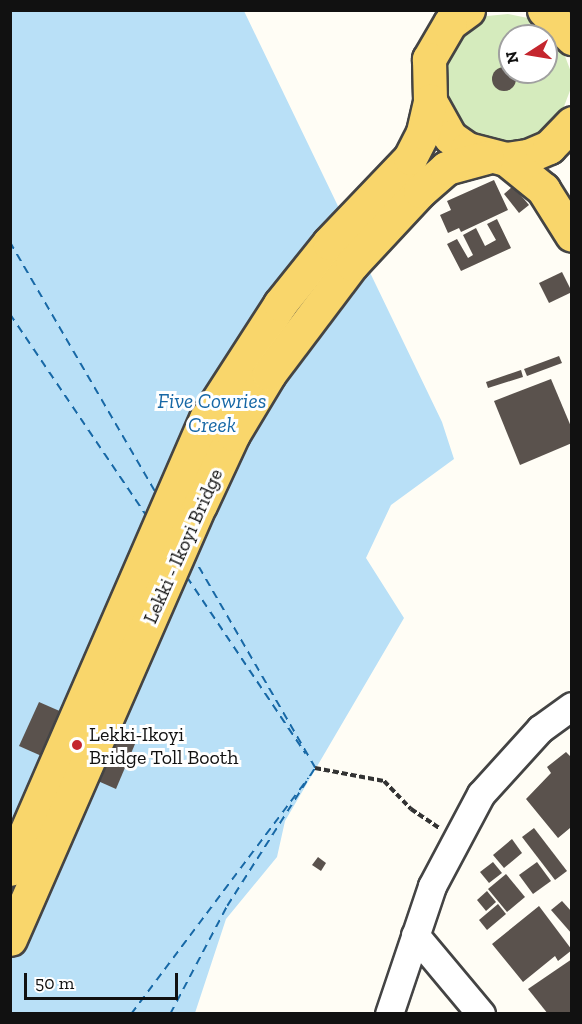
<!DOCTYPE html>
<html>
<head>
<meta charset="utf-8">
<style>
	body { margin:0 }
	#map { position:relative; width:582px; height:1024px; overflow:hidden; background:#fffdf5; font-family:"Zilla Slab",serif }
	div>[style] { position:absolute }
	[style*='--x'] { left:calc(var(--x)*1px); top:calc(var(--y)*1px); width:calc(var(--w)*1px); rotate:calc(var(--a)*1deg) }
	.green>* { inset:0; background:#d5ebbd }
	.water>* { inset:0; background:#b9e0f7 }
	.ferry>* { height:1.5px; margin-top:-0.75px; transform-origin:0; background:repeating-linear-gradient(90deg,#1768a6 0 8px,transparent 0 14px) }
	.building>* { inset:0; background:#5a524d }
	.round { border-radius:50% }
	.path>* { height:4px; margin-top:-2px; transform-origin:0; background:repeating-linear-gradient(90deg,#333 0 6px,transparent 0 9px) }
	.roads { filter:drop-shadow(2px 0 #444) drop-shadow(-2px 0 #444) drop-shadow(0 2px #444) drop-shadow(0 -2px #444) }
	.minor>* { height:27px; margin:-13.5px; padding:0 13.5px; transform-origin:13.5px; border-radius:13.5px; background:#fff }
	.major>* { height:33px; margin:-16.5px; padding:0 16.5px; transform-origin:16.5px; border-radius:16.5px; background:#f9d66b }
	.dots>* { width:16px; height:16px; translate:-50% -50%; box-sizing:border-box; border:3px solid #fff; border-radius:50% }
	span { translate:-50% -50%; white-space:nowrap; text-align:center; line-height:1.15; -webkit-text-stroke:6px #fff; paint-order:stroke }
	.street-label { font-size:20px; color:#111 }
	.poi-label { font-size:20px; color:#111 }
	.left { translate:0 -50%; text-align:left }
	.water-label { font-size:21px; color:#1768a6; font-style:italic }
	.frame { position:absolute; inset:0; border:12px solid #111; pointer-events:none }
	.north { position:absolute; left:498px; top:24px; width:60px; height:60px; box-sizing:border-box; background:#fff; border:2px solid #a0a0a0; border-radius:50%; rotate:258deg; font-size:16px; font-weight:700; line-height:24px; text-align:center; color:#111 }
	.north::after { content:''; display:block; margin:auto; width:21px; height:27px; background:#c4262e; clip-path:polygon(50% 0,100% 100%,50% 72%,0 100%) }
	.scale { position:absolute; left:24px; top:973px; width:154px; height:27px; box-sizing:border-box; border:3px solid #111; border-top:0; padding-left:8px; font-size:18px; line-height:21px; white-space:nowrap; color:#111; -webkit-text-stroke:4px #fff; paint-order:stroke }
</style>
</head>
<body>
<div id="map">
	<div class="green">
		<i style="clip-path:polygon(evenodd,508px 14px,528px 18px,546px 28px,560px 43px,571px 72px,571px 88px,560px 117px,537px 138px,507px 146px,463px 131px,442px 96px,444px 56px,469px 24px,487px 16px,508px 14px,510px 36px,546px 36px,546px 72px,510px 72px,510px 36px)"></i>
	</div>
	<div class="water">
		<i style="clip-path:polygon(10px 11px,244px 11px,442px 422px,454px 459px,391px 505px,366px 558px,404px 618px,285px 821px,277px 857px,226px 919px,195px 1013px,11px 1013px)"></i>
	</div>
	<div class="ferry">
		<i style="--x:10;--y:242;--w:290;--a:59.8"></i>
		<i style="--x:10;--y:314;--w:243;--a:55.9"></i>
		<i style="--x:187;--y:577;--w:213;--a:56.1"></i>
		<i style="--x:131;--y:1014;--w:295;--a:-53.1"></i>
		<i style="--x:170;--y:1014;--w:122;--a:-62.2"></i>
		<i style="--x:227;--y:906;--w:164;--a:-57.5"></i>
		<i style="--x:315;--y:768;--w:241;--a:-120.1"></i>
	</div>
	<div class="building">
		<i class="round" style="left:492px;top:67px;width:24px;height:24px"></i>
		<i style="clip-path:polygon(494px 180px,508px 210px,461px 232px,459px 228px,448px 233px,440px 215px,451px 210px,447px 201px)"></i>
		<i style="clip-path:polygon(513px 186px,529px 205px,519px 213px,504px 194px)"></i>
		<i style="clip-path:polygon(497px 219px,511px 248px,461px 271px,447px 244px,457px 239px,468px 258px,473px 255px,463px 235px,476px 228px,485px 246px,496px 240px,487px 224px)"></i>
		<i style="clip-path:polygon(562px 272px,572px 292px,549px 303px,539px 283px)"></i>
		<i style="clip-path:polygon(559px 356px,562px 363px,527px 376px,524px 369px)"></i>
		<i style="clip-path:polygon(521px 370px,523px 377px,488px 388px,486px 382px)"></i>
		<i style="clip-path:polygon(551px 379px,572px 429px,572px 443px,520px 465px,494px 401px)"></i>
		<i style="clip-path:polygon(39px 702px,135px 744px,116px 789px,19px 746px)"></i>
		<i style="clip-path:polygon(566px 752px,572px 758px,572px 830px,570px 828px,558px 838px,526px 799px,551px 773px,547px 767px)"></i>
		<i style="clip-path:polygon(534px 828px,567px 871px,555px 880px,522px 837px)"></i>
		<i style="clip-path:polygon(512px 839px,522px 853px,504px 868px,493px 855px)"></i>
		<i style="clip-path:polygon(318px 857px,326px 863px,321px 871px,312px 865px)"></i>
		<i style="clip-path:polygon(493px 862px,502px 873px,489px 883px,480px 872px)"></i>
		<i style="clip-path:polygon(537px 862px,551px 881px,533px 894px,519px 875px)"></i>
		<i style="clip-path:polygon(506px 874px,525px 897px,507px 912px,488px 889px)"></i>
		<i style="clip-path:polygon(487px 891px,496px 902px,486px 911px,477px 900px)"></i>
		<i style="clip-path:polygon(562px 901px,572px 912px,572px 934px,551px 910px)"></i>
		<i style="clip-path:polygon(498px 904px,506px 914px,487px 930px,479px 920px)"></i>
		<i style="clip-path:polygon(539px 906px,572px 950px,558px 961px,555px 956px,523px 982px,492px 944px)"></i>
		<i style="clip-path:polygon(572px 959px,572px 1014px,548px 1014px,528px 989px)"></i>
	</div>
	<div class="path">
		<i style="--x:315;--y:768;--w:70;--a:10.7"></i>
		<i style="--x:384;--y:781;--w:39;--a:46"></i>
		<i style="--x:411;--y:809;--w:34;--a:34"></i>
	</div>
	<div class="roads">
		<div class="minor">
			<i style="--x:415;--y:935;--w:103;--a:50.1"></i>
			<i style="--x:389;--y:1014;--w:135;--a:-71.4"></i>
			<i style="--x:432;--y:886;--w:104;--a:-62"></i>
			<i style="--x:481;--y:794;--w:88;--a:-47.8"></i>
			<i style="--x:540;--y:729;--w:39;--a:-36"></i>
		</div>
		<div class="major">
			<i style="--x:468;--y:10;--w:22;--a:144"></i>
			<i style="--x:450;--y:23;--w:42;--a:120.3"></i>
			<i style="--x:429;--y:59;--w:42;--a:88.6"></i>
			<i style="--x:430;--y:101;--w:41;--a:60.9"></i>
			<i style="--x:450;--y:137;--w:21;--a:35"></i>
			<i style="--x:467;--y:149;--w:40;--a:14.4"></i>
			<i style="--x:506;--y:159;--w:22;--a:-8"></i>
			<i style="--x:528;--y:156;--w:23;--a:-23"></i>
			<i style="--x:549;--y:147;--w:33;--a:-46"></i>
			<i style="--x:544;--y:10;--w:40;--a:45"></i>
			<i style="--x:506;--y:159;--w:48;--a:39"></i>
			<i style="--x:543;--y:189;--w:54;--a:57.8"></i>
			<i style="--x:10;--y:869;--w:491;--a:-66.5"></i>
			<i style="--x:206;--y:419;--w:137;--a:-57.2"></i>
			<i style="--x:280;--y:304;--w:78;--a:-51.2"></i>
			<i style="--x:329;--y:243;--w:117;--a:-46.4"></i>
			<i style="--x:410;--y:158;--w:29;--a:-63"></i>
			<i style="--x:423;--y:132;--w:32;--a:-77"></i>
			<i style="--x:10;--y:939;--w:474;--a:-66.4"></i>
			<i style="--x:200;--y:505;--w:78;--a:-65.1"></i>
			<i style="--x:233;--y:434;--w:70;--a:-59"></i>
			<i style="--x:269;--y:374;--w:138;--a:-53"></i>
			<i style="--x:352;--y:264;--w:100;--a:-47"></i>
			<i style="--x:420;--y:191;--w:35;--a:-41"></i>
			<i style="--x:446;--y:168;--w:42;--a:-15"></i>
		</div>
	</div>
	<div class="dots">
		<i style="left:77px;top:745px;background:#c4262e"></i>
	</div>
	<div class="street-label">
		<span style="left:183px;top:546px;rotate:-66deg">Lekki - Ikoyi Bridge</span>
	</div>
	<div class="poi-label">
		<span class="left" style="left:89px;top:746px">Lekki-Ikoyi<br>Bridge Toll Booth</span>
	</div>
	<div class="water-label">
		<span style="left:212px;top:413px">Five Cowries<br>Creek</span>
	</div>
	<div class="frame"></div>
	<div class="north">N</div>
	<div class="scale">50 m</div>
</div>
</body>
</html>
